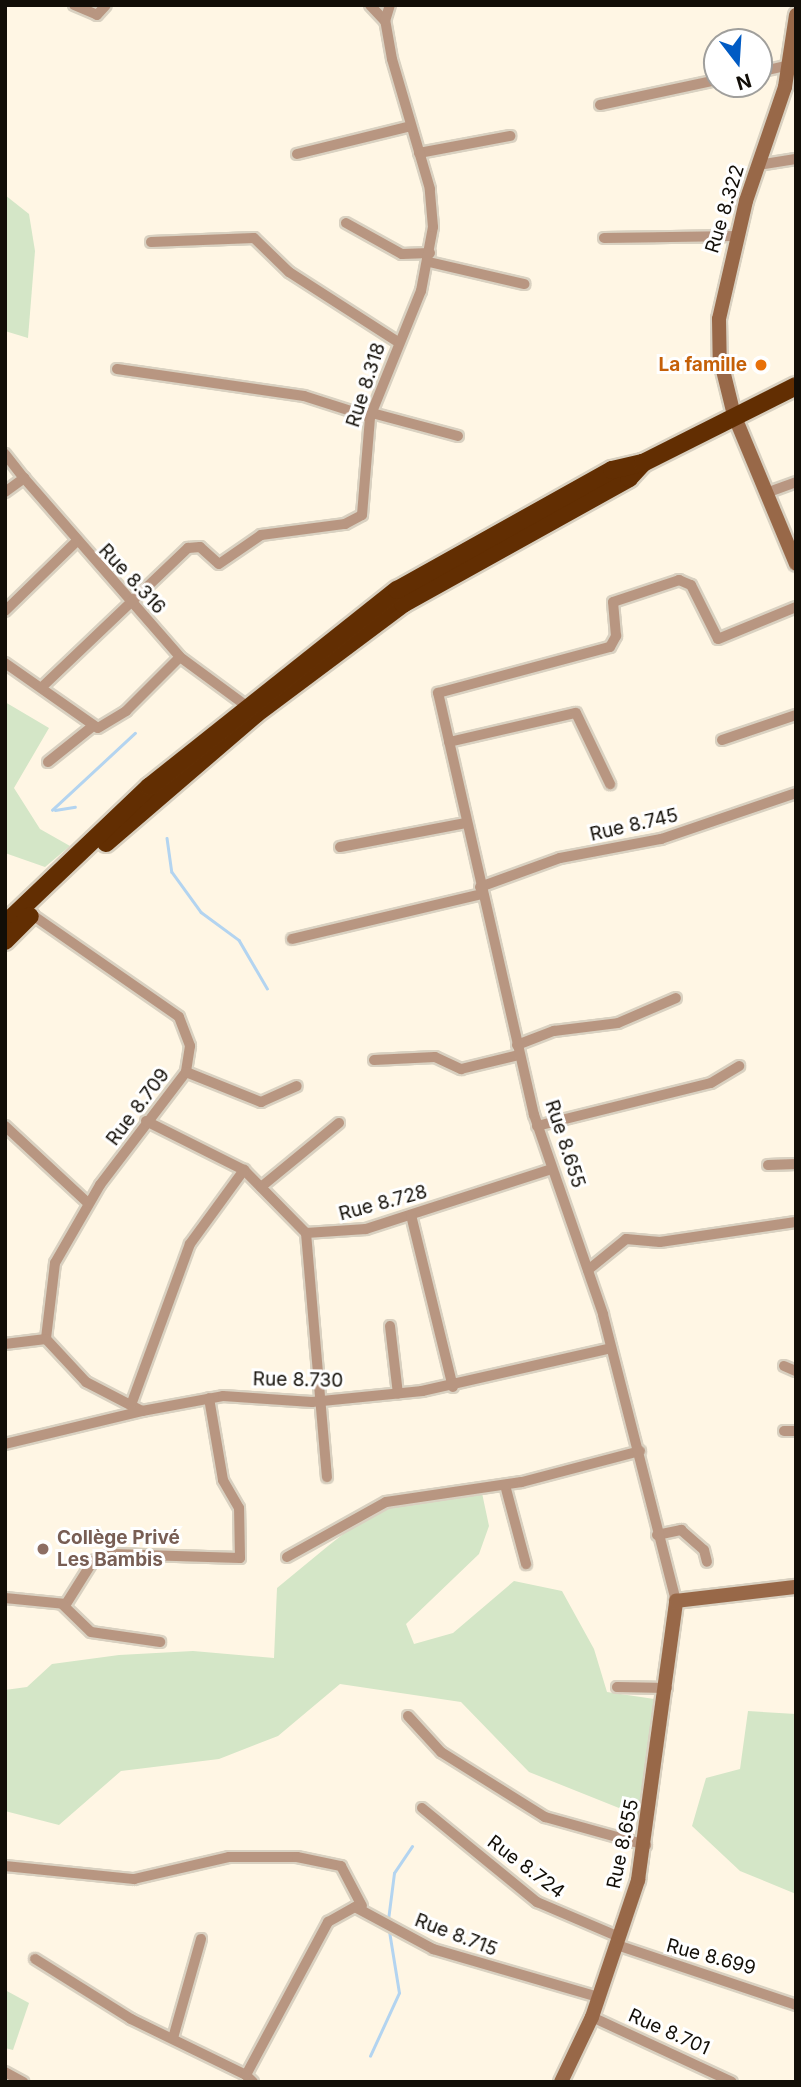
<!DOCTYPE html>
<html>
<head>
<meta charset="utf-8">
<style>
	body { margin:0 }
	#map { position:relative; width:801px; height:2087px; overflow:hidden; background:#fff6e4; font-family:Inter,sans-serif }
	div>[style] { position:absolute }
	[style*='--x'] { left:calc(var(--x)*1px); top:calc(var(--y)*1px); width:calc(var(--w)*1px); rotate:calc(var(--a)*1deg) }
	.green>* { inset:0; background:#d4e6c7 }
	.stream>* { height:2.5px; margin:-1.25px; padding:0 1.25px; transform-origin:1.25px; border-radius:1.25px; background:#b3d4f0 }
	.roads { filter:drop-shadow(2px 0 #d9d1c1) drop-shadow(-2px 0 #d9d1c1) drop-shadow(0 2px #d9d1c1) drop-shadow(0 -2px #d9d1c1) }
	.street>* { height:10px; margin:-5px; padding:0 5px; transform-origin:5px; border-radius:5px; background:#b89681 }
	.secondary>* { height:14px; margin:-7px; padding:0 7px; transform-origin:7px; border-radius:7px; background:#986848 }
	.highway>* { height:18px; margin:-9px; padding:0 9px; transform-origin:9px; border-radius:9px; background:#622e02 }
	.dots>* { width:19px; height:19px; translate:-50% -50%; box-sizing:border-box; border:4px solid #fff; border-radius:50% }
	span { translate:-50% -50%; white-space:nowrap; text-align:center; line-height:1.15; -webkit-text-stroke:6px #fff; paint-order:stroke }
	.street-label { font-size:19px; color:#120e07 }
	.food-label { font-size:19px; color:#c56008; font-weight:700 }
	.right { translate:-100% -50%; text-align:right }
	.education-label { font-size:19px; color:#785e54; font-weight:700 }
	.left { translate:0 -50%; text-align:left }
	.frame { position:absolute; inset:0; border:7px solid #120e07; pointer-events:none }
	.north { position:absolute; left:703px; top:28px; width:70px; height:70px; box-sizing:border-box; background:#fff; border:2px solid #a09f9c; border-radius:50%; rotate:163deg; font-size:19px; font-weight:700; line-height:28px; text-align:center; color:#120e07 }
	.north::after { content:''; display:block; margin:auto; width:24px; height:32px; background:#015bc4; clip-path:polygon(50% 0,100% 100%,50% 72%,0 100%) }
</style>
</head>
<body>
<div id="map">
	<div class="green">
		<i style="clip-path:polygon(5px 195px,29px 214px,35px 251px,28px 338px,5px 331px)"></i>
		<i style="clip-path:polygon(5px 702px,49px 728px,14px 788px,40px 829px,70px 846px,45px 867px,5px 853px)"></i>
		<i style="clip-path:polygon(482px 1493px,489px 1526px,479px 1554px,406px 1624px,414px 1644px,453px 1633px,514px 1581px,562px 1591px,594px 1649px,607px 1692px,661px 1700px,649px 1820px,529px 1772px,461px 1702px,340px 1684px,278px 1736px,219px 1759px,121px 1771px,59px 1825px,5px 1811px,5px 1690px,27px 1687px,52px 1664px,119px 1655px,193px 1651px,274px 1658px,277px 1588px,328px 1546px,365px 1517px,427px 1495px)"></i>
		<i style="clip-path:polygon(748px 1711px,796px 1714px,796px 1894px,740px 1871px,692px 1826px,706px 1778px,740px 1769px)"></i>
		<i style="clip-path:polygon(5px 1990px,29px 2003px,13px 2050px,5px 2048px)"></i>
	</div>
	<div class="stream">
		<i style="--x:52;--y:810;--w:113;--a:-42.9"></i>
		<i style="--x:55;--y:810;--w:20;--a:-9"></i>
		<i style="--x:167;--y:838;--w:34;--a:82"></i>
		<i style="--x:172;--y:872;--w:49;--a:54.1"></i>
		<i style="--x:201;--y:912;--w:47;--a:36.4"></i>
		<i style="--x:239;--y:940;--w:56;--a:59.7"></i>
		<i style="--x:388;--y:1920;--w:47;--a:-82.7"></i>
		<i style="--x:394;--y:1873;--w:32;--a:-56"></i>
		<i style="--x:370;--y:2056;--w:69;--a:-65.3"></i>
		<i style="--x:399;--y:1993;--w:63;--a:-99.2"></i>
	</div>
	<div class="roads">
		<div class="street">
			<i style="--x:74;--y:5;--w:25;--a:23"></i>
			<i style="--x:97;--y:15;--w:13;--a:-48"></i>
			<i style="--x:370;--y:5;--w:22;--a:47"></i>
			<i style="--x:759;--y:72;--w:31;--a:-13"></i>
			<i style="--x:600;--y:105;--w:120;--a:-12.1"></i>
			<i style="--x:419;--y:153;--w:93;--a:-10.6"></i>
			<i style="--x:297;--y:154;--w:117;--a:-13.8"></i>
			<i style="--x:758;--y:165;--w:38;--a:-9"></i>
			<i style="--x:346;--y:223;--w:64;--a:29"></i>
			<i style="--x:402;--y:254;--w:28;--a:-2"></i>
			<i style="--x:604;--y:238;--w:132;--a:-0.9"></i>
			<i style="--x:151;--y:242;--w:103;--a:-2.2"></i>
			<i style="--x:254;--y:238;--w:49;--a:44.2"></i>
			<i style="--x:289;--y:272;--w:130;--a:32.7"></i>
			<i style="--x:429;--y:262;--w:98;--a:13"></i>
			<i style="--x:117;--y:369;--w:189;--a:8.2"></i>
			<i style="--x:304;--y:396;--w:69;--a:17.7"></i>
			<i style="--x:372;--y:413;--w:89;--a:15"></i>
			<i style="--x:5;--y:454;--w:31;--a:52"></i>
			<i style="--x:5;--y:492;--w:24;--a:-36"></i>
			<i style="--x:24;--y:478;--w:237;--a:48.9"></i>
			<i style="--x:180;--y:657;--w:81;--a:36.4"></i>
			<i style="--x:766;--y:493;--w:32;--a:-20"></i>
			<i style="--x:5;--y:611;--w:98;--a:-44.2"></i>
			<i style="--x:5;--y:663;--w:113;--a:35"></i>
			<i style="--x:98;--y:728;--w:33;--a:-31"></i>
			<i style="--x:126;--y:711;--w:76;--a:-45"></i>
			<i style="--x:42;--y:687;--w:202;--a:-43.6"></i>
			<i style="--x:188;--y:548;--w:12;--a:-5"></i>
			<i style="--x:200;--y:547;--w:25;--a:42"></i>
			<i style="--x:219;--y:564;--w:51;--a:-34.6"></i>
			<i style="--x:261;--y:535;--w:85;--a:-7.5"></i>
			<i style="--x:345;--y:524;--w:19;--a:-28"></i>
			<i style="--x:362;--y:515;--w:98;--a:-85.3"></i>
			<i style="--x:370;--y:417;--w:136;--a:-68"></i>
			<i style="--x:421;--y:291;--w:65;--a:-79.4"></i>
			<i style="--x:433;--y:227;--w:38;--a:-95"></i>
			<i style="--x:430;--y:189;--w:135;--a:-106.3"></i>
			<i style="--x:392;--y:59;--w:39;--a:-100"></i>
			<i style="--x:385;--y:21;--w:17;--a:-73"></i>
			<i style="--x:722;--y:740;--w:78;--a:-18.7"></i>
			<i style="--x:449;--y:742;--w:130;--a:-12.9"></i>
			<i style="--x:576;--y:713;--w:79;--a:64.4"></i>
			<i style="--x:48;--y:762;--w:58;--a:-38.7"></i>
			<i style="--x:340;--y:847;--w:128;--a:-10.8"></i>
			<i style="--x:480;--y:887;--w:85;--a:-19.9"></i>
			<i style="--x:560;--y:858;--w:103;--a:-10.7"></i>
			<i style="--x:661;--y:839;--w:143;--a:-18.8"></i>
			<i style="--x:31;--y:914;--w:180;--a:34.8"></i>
			<i style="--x:179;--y:1017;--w:31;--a:69"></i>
			<i style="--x:190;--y:1046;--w:26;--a:99"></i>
			<i style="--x:186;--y:1072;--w:142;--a:127.3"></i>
			<i style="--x:100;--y:1185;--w:90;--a:120"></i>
			<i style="--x:55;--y:1263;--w:77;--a:96.8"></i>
			<i style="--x:292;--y:939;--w:195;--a:-13.3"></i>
			<i style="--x:517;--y:1045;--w:40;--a:-21"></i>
			<i style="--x:554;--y:1031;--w:64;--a:-7.1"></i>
			<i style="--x:618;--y:1023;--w:63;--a:-23.3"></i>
			<i style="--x:374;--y:1060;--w:61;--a:-2.8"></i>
			<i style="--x:435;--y:1057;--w:29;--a:25"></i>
			<i style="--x:461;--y:1069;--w:60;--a:-13.6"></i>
			<i style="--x:186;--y:1072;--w:81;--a:21.8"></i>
			<i style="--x:261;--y:1102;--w:39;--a:-24"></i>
			<i style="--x:146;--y:1121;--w:110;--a:26.6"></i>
			<i style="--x:244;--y:1170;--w:88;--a:45.5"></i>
			<i style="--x:306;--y:1233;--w:60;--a:-3.8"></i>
			<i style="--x:366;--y:1229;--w:195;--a:-17.9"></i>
			<i style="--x:5;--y:1126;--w:113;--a:42.9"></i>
			<i style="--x:537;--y:1126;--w:179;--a:-13.9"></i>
			<i style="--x:711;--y:1083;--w:33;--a:-31"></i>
			<i style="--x:768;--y:1165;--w:28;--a:-2"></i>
			<i style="--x:261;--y:1187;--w:101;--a:-39.4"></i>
			<i style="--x:411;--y:1215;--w:177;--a:76.3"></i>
			<i style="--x:306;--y:1233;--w:245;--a:85.1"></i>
			<i style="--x:588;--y:1270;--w:49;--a:-39.2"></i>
			<i style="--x:626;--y:1239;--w:34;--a:5"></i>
			<i style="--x:660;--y:1242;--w:137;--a:-8.4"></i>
			<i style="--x:390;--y:1326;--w:68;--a:83.3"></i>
			<i style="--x:5;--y:1344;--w:41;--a:-7"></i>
			<i style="--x:46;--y:1339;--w:59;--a:47.1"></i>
			<i style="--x:86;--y:1382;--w:63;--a:27.4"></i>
			<i style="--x:142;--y:1411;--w:82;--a:-10.5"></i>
			<i style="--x:223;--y:1396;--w:89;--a:3.9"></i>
			<i style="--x:312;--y:1402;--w:111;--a:-5.7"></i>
			<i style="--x:422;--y:1391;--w:194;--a:-12.8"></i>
			<i style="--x:784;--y:1366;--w:13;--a:23"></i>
			<i style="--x:131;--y:1405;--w:171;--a:-69.9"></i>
			<i style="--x:190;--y:1244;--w:92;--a:-53.9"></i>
			<i style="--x:784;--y:1431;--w:12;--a:0"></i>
			<i style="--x:5;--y:1444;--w:141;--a:-13.5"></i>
			<i style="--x:505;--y:1485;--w:82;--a:75.1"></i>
			<i style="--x:657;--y:1535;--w:25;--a:-12"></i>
			<i style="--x:681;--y:1530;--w:30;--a:41"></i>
			<i style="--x:704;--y:1550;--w:12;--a:76"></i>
			<i style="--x:287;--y:1557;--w:113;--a:-29.1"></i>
			<i style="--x:386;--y:1502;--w:137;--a:-8.4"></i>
			<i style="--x:522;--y:1482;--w:122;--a:-14.7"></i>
			<i style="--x:5;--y:1598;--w:61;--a:5.6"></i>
			<i style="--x:66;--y:1604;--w:51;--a:-57.9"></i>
			<i style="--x:93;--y:1561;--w:20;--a:-20"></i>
			<i style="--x:112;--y:1554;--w:128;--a:1.8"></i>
			<i style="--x:240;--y:1558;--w:50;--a:-91.1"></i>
			<i style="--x:239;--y:1508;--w:32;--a:-120"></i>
			<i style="--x:223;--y:1480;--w:83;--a:-99.7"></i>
			<i style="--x:676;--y:1601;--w:296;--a:-104.3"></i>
			<i style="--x:603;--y:1314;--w:211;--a:-109.1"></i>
			<i style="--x:534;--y:1115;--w:433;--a:-102.8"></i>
			<i style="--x:438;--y:693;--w:178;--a:-15"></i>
			<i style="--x:610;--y:647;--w:13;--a:-61"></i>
			<i style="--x:616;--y:636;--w:34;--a:-95"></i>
			<i style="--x:613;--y:602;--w:70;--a:-18.4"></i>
			<i style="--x:679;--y:580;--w:13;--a:23"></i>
			<i style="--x:691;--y:585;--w:60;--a:63.4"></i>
			<i style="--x:718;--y:639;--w:84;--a:-22.3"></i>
			<i style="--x:62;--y:1604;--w:40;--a:44"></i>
			<i style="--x:91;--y:1632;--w:70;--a:8.2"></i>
			<i style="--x:617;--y:1687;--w:50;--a:1.1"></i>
			<i style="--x:408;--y:1716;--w:49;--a:47.5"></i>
			<i style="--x:441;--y:1752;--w:123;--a:32"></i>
			<i style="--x:545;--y:1817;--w:105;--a:15.5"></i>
			<i style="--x:422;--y:1808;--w:149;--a:39.3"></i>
			<i style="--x:537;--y:1902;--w:89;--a:23.1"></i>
			<i style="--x:5;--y:1866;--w:130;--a:5.8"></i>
			<i style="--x:134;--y:1879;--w:98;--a:-13"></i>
			<i style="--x:229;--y:1857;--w:68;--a:0"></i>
			<i style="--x:297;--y:1857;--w:45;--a:11.6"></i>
			<i style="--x:341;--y:1866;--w:45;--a:62.3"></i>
			<i style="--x:617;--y:1945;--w:189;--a:18.5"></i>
			<i style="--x:35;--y:1959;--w:113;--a:32"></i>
			<i style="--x:131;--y:2019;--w:128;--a:26"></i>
			<i style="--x:592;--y:2017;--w:154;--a:24.9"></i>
			<i style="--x:173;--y:2038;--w:103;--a:-74.2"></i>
			<i style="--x:5;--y:2072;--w:21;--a:29"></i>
			<i style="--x:253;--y:2082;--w:10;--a:-135"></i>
			<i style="--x:246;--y:2075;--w:174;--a:-61.8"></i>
			<i style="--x:328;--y:1922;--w:31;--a:-29"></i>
			<i style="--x:355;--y:1907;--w:89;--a:28.3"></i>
			<i style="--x:433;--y:1949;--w:172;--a:16.2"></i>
		</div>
		<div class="secondary">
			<i style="--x:796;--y:15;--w:73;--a:98.7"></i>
			<i style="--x:785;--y:87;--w:120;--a:108.9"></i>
			<i style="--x:746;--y:201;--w:121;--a:102.9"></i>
			<i style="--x:719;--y:319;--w:39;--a:89"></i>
			<i style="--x:720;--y:358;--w:59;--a:76.2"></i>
			<i style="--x:734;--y:415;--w:161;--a:67.4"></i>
			<i style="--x:561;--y:2082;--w:72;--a:-64.5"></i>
			<i style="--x:592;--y:2017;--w:145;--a:-71.4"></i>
			<i style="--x:638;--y:1880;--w:282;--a:-82.2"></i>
			<i style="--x:676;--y:1601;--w:121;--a:-6.7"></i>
		</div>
		<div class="highway">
			<i style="--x:106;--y:843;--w:198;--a:-40.7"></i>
			<i style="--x:256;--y:714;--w:184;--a:-36.8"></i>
			<i style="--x:403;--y:604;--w:259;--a:-29.1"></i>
			<i style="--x:629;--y:478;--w:21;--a:-47"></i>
			<i style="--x:5;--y:924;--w:199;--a:-43.6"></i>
			<i style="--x:149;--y:787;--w:317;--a:-38.5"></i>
			<i style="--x:397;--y:590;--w:246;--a:-29.2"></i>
			<i style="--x:612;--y:470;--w:32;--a:-13"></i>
			<i style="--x:643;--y:463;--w:171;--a:-26.7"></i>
			<i style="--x:5;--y:941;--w:35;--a:-45"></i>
		</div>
	</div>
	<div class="dots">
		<i style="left:761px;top:365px;background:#e8710a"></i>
		<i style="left:43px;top:1549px;background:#8d6e63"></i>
	</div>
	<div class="street-label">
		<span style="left:725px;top:209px;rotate:-73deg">Rue 8.322</span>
		<span style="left:366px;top:385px;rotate:-72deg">Rue 8.318</span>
		<span style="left:132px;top:579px;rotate:47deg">Rue 8.316</span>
		<span style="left:634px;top:825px;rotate:-13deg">Rue 8.745</span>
		<span style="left:138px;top:1107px;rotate:-53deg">Rue 8.709</span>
		<span style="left:565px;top:1144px;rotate:72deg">Rue 8.655</span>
		<span style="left:383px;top:1203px;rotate:-15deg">Rue 8.728</span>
		<span style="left:298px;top:1380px;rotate:1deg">Rue 8.730</span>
		<span style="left:623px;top:1844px;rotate:-78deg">Rue 8.655</span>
		<span style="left:526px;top:1867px;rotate:37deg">Rue 8.724</span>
		<span style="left:456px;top:1935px;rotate:21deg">Rue 8.715</span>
		<span style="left:711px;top:1957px;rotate:15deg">Rue 8.699</span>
		<span style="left:669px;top:2032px;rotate:24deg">Rue 8.701</span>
	</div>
	<div class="food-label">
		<span class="right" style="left:747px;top:365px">La famille</span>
	</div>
	<div class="education-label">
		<span class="left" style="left:57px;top:1549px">Collège Privé<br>Les Bambis</span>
	</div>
	<div class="frame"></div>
	<div class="north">N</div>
</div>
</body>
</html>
